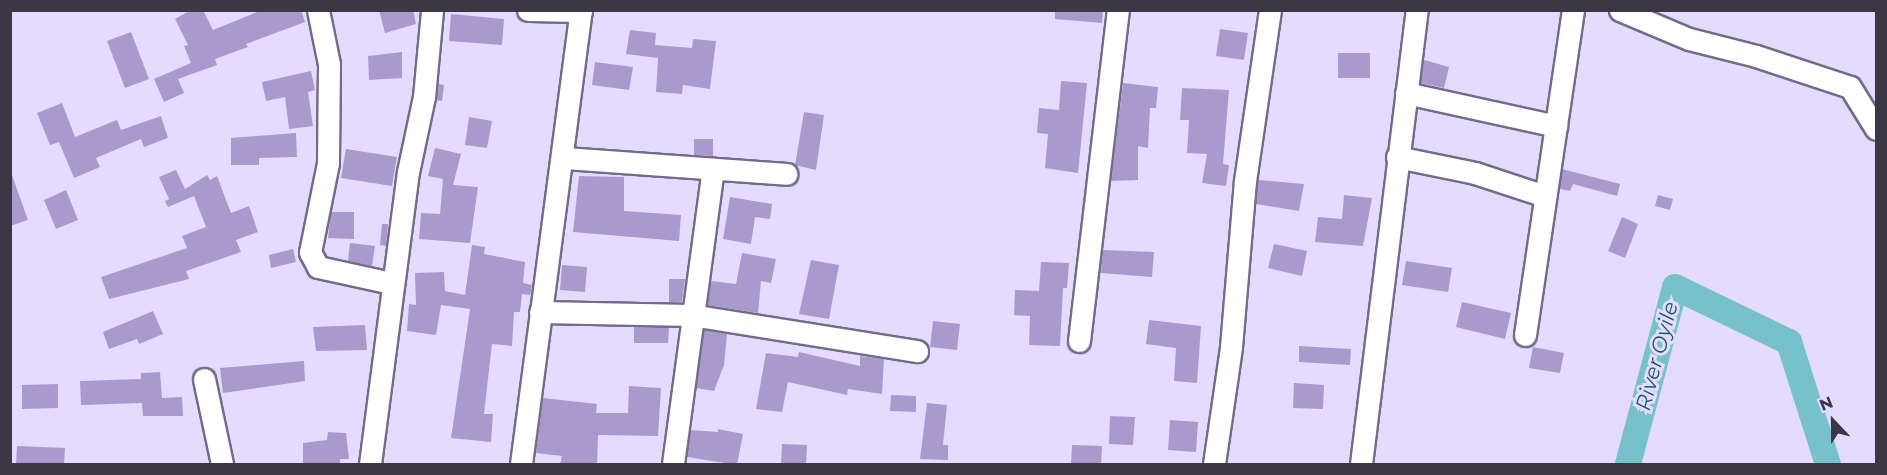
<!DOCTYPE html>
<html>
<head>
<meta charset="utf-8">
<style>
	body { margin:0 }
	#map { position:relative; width:1887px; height:475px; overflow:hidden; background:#e5dbfe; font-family:Montserrat,sans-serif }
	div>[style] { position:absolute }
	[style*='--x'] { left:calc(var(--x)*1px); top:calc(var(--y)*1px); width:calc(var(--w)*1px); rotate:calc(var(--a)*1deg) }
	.river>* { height:26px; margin:-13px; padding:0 13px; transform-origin:13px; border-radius:13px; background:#77c2ca }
	.building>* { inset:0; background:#a99ace }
	.roads { filter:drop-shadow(2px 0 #746b89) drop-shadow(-2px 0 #746b89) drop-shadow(0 2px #746b89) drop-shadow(0 -2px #746b89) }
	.minor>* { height:21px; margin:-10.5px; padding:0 10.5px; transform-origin:10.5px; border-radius:10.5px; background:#fff }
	span { translate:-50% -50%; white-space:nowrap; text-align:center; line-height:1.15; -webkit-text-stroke:6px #e5dbfe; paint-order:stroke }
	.water-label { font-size:21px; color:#1b5b61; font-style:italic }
	.frame { position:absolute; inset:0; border:12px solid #3b3745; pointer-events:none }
	.north { position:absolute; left:1803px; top:391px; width:60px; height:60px; -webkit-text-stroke:4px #e5dbfe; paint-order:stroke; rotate:338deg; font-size:16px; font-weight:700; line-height:24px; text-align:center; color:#3b3745 }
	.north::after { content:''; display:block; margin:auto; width:21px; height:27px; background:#3b3745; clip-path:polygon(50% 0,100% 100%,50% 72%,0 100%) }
</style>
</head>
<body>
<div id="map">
	<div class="river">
		<i style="--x:1628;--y:464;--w:183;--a:-75.1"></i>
		<i style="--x:1675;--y:287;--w:127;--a:25.8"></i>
		<i style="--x:1789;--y:342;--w:128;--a:72.3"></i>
	</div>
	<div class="building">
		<i style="clip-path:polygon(191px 10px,203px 10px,213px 30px,262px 10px,301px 10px,305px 22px,246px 44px,248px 47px,215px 59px,217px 65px,178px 79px,184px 93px,164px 102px,154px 79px,191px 63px,184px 46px,188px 45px,175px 19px)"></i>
		<i style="clip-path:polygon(379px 10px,413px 10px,416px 24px,385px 33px)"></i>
		<i style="clip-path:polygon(1055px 10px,1103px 10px,1102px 23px,1055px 19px)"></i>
		<i style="clip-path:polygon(451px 14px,504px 19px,502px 45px,449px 41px)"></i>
		<i style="clip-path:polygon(1220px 29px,1248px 33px,1244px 60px,1216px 56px)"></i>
		<i style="clip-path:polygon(630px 30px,656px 33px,655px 45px,692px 48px,693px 39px,716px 41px,710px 89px,683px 85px,682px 94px,656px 92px,658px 58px,626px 54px)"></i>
		<i style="clip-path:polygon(131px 32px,149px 79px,125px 88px,107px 41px)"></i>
		<i style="clip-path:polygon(402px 52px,402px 78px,369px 80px,368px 56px)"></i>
		<i style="clip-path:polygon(1338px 53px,1370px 53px,1370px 78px,1338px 78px)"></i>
		<i style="clip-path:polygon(1424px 60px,1449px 67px,1444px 88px,1421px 83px)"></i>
		<i style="clip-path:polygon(595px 62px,633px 67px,629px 90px,592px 85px)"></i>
		<i style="clip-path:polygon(311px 71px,315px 90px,308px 92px,313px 126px,289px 129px,285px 97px,266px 101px,262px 82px)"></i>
		<i style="clip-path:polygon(1061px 81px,1087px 83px,1078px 173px,1045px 168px,1048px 134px,1037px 133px,1039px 108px,1059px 110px)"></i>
		<i style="clip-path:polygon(1123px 83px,1158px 87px,1156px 108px,1150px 108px,1148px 148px,1138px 146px,1138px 180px,1111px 181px)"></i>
		<i style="clip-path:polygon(438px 84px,444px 85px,442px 101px,436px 100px)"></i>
		<i style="clip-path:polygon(1182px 88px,1229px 90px,1223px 164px,1229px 165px,1226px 186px,1202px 183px,1207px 154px,1187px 153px,1189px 120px,1180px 120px)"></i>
		<i style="clip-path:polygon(62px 103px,75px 137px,117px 120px,121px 130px,161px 116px,168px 138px,144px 147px,141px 139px,96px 158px,100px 167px,74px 178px,59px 142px,50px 145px,37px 113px)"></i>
		<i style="clip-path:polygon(804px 112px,824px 115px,816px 170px,795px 165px)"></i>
		<i style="clip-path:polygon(469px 117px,492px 121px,487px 148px,465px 145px)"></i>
		<i style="clip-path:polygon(296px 133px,297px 157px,259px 158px,259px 165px,231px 165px,231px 138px)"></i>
		<i style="clip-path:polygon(694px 139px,713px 139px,713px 156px,694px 155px)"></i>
		<i style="clip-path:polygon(435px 148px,461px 154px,453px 185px,478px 187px,470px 243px,419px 239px,421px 213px,440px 214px,443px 179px,428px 176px)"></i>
		<i style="clip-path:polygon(346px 149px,397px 157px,392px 186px,341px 178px)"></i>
		<i style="clip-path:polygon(1562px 169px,1620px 184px,1617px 196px,1573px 184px,1570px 191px,1560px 189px)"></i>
		<i style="clip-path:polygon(176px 170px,185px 189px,207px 175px,210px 180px,217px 176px,231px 213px,249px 206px,258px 232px,236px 240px,241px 252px,186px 271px,189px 279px,109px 299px,101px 277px,187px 248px,182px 236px,206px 227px,194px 196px,168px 207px,165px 201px,169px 199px,159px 177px)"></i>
		<i style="clip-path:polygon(12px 175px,28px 220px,10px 226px,10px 176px)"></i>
		<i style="clip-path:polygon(579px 176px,624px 177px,624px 211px,681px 215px,679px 241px,573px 232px)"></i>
		<i style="clip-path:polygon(1258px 180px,1304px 184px,1299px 211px,1256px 204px)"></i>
		<i style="clip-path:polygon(66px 190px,78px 220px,56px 229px,44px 200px)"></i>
		<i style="clip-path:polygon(1344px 195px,1372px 198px,1363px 246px,1315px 242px,1318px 217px,1342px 219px)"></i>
		<i style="clip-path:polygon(1658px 195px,1673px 199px,1670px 210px,1655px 206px)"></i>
		<i style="clip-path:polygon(730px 197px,772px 204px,770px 219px,755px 217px,751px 244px,723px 239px)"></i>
		<i style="clip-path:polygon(331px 212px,354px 212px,354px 239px,328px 238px)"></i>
		<i style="clip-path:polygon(1622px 217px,1638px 224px,1625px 258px,1608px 251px)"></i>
		<i style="clip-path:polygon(382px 224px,388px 224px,386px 246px,380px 245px)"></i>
		<i style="clip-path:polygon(350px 243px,375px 246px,372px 266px,348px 261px)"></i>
		<i style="clip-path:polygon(1274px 244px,1307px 251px,1302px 276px,1268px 268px)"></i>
		<i style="clip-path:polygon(472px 245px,485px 247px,484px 254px,525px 262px,523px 283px,532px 285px,530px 295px,522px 294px,520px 312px,514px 312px,512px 346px,492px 344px,484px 414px,493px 414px,491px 442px,451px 438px,470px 309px,441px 305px,436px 335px,407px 331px,409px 304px,416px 305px,415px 273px,444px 272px,445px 291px,465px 295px)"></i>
		<i style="clip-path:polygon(293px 249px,296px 262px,271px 268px,269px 255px)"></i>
		<i style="clip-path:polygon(1103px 250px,1154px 252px,1152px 277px,1101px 273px)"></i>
		<i style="clip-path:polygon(742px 253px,776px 259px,771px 283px,761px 281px,758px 313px,707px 305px,711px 281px,736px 284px)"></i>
		<i style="clip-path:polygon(811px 260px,839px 265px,829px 319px,799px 314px)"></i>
		<i style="clip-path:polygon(1406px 261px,1452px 268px,1448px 292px,1402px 285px)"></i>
		<i style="clip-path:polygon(1041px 262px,1069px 263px,1067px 288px,1063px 288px,1060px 346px,1029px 345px,1030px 316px,1014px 315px,1015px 290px,1039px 291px)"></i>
		<i style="clip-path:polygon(562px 265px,587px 267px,585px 292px,560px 290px)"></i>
		<i style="clip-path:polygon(669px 279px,685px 279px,682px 302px,669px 302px)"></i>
		<i style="clip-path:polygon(1462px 302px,1511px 313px,1505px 339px,1456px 327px)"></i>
		<i style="clip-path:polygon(153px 311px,163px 334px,139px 344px,137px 339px,109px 349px,103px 332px)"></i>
		<i style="clip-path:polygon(1149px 320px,1201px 326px,1197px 383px,1174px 381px,1176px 348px,1146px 344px)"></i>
		<i style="clip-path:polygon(933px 321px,960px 324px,957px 350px,930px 347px)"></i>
		<i style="clip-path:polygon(365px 325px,367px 350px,316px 351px,313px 327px)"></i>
		<i style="clip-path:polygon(634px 327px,669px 327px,668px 343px,634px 343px)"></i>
		<i style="clip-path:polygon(704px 330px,727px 334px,724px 365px,714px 391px,696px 388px)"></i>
		<i style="clip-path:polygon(1299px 346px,1351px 349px,1350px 365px,1299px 362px)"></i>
		<i style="clip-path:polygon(1533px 347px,1564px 353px,1560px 373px,1529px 368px)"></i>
		<i style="clip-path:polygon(799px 352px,860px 366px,860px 356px,884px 359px,882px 394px,848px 389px,847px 395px,788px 382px,782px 412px,756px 409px,766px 353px,798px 357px)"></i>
		<i style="clip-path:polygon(304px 361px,305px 381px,223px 393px,220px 368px)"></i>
		<i style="clip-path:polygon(160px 372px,162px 398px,182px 397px,183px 416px,143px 416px,142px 403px,81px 405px,80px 381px,141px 379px,141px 373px)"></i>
		<i style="clip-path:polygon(1294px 383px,1324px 385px,1323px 409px,1293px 408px)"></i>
		<i style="clip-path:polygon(58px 384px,58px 408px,22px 409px,22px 385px)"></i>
		<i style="clip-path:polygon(629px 386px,661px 388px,658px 436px,598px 435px,597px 465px,560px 465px,562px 456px,536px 453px,543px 398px,597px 404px,596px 413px,628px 413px)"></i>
		<i style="clip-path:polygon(891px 395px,916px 396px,916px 412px,890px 411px)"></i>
		<i style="clip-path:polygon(927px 403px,947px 405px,943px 445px,948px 445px,948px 460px,920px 459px)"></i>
		<i style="clip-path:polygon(1110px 416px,1135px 417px,1133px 445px,1109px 444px)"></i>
		<i style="clip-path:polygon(1170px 420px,1198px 422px,1196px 452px,1168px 450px)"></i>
		<i style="clip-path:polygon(718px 429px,743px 434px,737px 465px,687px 457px,690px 430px,718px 432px)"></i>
		<i style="clip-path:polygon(328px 432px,346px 433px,349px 459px,340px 459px,340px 465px,303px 465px,303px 443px,327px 440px)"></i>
		<i style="clip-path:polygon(782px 444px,807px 445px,806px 465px,781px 465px)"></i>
		<i style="clip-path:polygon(1072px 445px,1102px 446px,1101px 465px,1071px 465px)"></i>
		<i style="clip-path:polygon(17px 446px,65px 448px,64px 465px,16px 465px)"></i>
	</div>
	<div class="roads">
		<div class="minor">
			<i style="--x:318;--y:10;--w:55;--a:78.5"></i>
			<i style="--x:329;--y:64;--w:99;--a:90.6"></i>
			<i style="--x:328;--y:163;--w:91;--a:101.4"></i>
			<i style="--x:310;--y:252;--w:17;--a:62"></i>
			<i style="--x:318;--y:267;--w:75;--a:12.4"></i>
			<i style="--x:528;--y:10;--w:53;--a:1.1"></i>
			<i style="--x:1620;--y:10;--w:75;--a:22.8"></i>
			<i style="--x:1689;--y:39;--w:69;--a:14.2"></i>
			<i style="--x:1756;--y:56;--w:99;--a:18.3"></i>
			<i style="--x:1850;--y:87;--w:49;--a:58.2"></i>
			<i style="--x:1406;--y:93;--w:154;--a:12.4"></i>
			<i style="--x:1397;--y:157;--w:80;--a:11.6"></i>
			<i style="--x:1475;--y:173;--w:74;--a:18.2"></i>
			<i style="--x:565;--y:158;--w:222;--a:4.1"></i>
			<i style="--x:540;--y:312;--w:151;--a:1.1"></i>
			<i style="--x:691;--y:315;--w:229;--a:9.1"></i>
			<i style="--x:1525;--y:335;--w:329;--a:-81.6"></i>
			<i style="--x:1079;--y:341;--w:333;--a:-83.3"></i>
			<i style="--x:204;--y:379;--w:87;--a:78"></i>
			<i style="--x:370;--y:464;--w:294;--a:-82.6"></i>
			<i style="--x:408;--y:172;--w:77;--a:-78"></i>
			<i style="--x:424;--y:97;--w:87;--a:-84.7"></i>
			<i style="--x:521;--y:464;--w:458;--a:-82.5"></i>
			<i style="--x:673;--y:464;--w:298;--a:-82.3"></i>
			<i style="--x:1214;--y:464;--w:118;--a:-81.7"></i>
			<i style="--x:1231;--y:347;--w:167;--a:-85.2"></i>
			<i style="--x:1245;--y:181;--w:173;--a:-81.7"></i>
			<i style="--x:1361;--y:464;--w:457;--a:-83"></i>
		</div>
	</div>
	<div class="water-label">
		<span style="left:1657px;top:356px;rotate:-75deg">River Oyile</span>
	</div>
	<div class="frame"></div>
	<div class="north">N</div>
</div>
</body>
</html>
